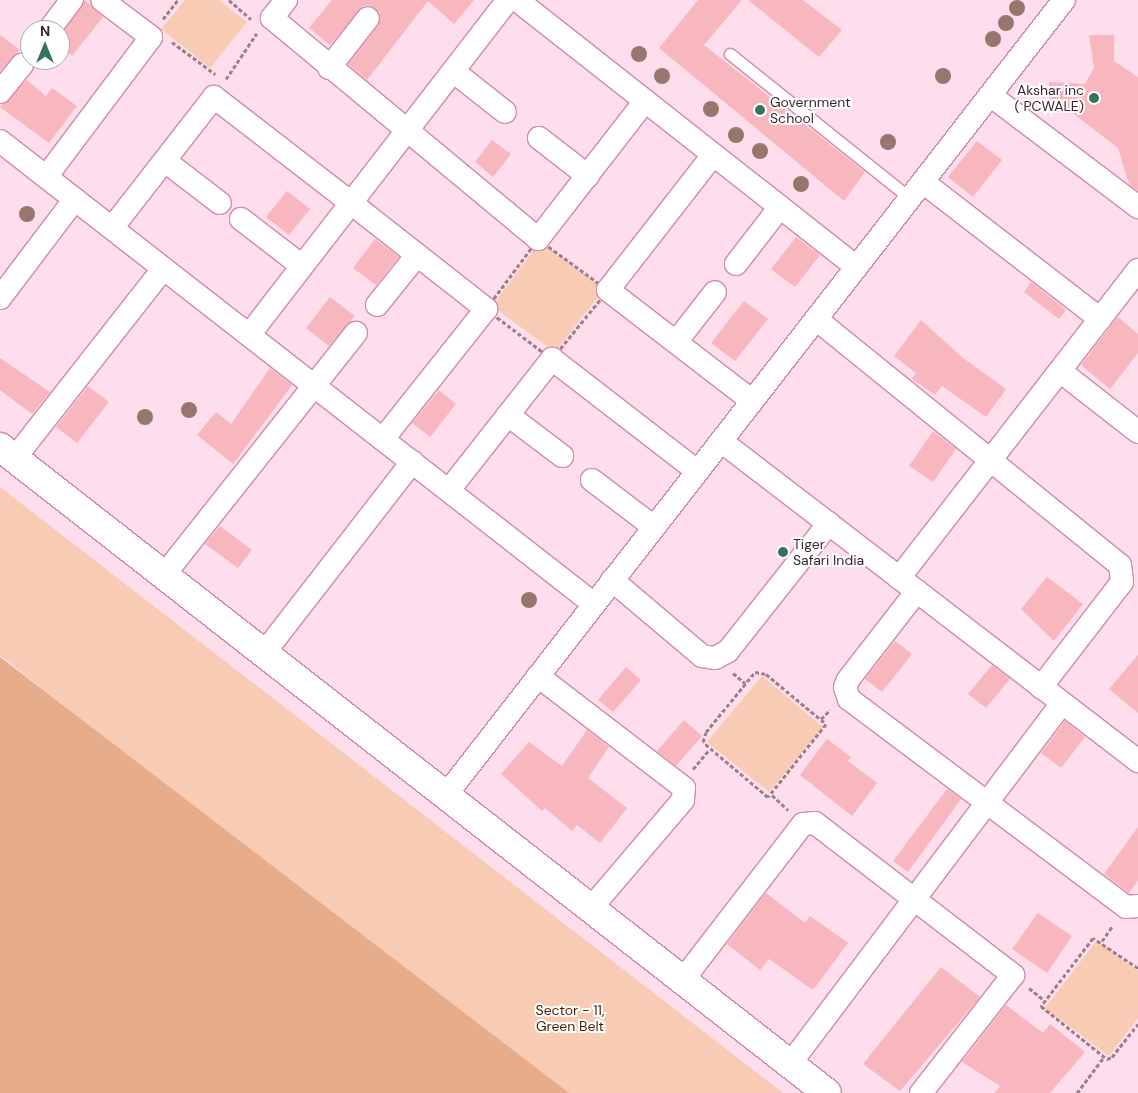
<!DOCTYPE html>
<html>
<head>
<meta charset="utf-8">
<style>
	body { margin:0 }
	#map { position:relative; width:1138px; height:1093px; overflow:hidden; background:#fedeec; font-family:"DM Sans",sans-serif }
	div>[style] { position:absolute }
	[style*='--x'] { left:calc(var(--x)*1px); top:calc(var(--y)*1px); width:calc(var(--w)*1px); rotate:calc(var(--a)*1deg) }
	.green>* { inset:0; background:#f8ccb4 }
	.forest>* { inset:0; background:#e7ac8a }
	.building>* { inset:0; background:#f8b6be }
	.path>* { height:3px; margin-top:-1.5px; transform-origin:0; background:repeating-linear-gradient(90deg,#9d7f8c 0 4px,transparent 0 6.5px) }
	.roads { filter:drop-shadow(1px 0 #d289ab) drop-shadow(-1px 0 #d289ab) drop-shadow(0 1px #d289ab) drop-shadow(0 -1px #d289ab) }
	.service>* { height:11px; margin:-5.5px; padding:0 5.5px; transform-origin:5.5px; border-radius:5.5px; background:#fff }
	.minor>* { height:22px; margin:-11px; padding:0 11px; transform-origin:11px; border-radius:11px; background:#fff }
	.tertiary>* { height:28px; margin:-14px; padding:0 14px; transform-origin:14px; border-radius:14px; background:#fff }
	.trees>* { width:16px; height:16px; margin:-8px; border-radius:50%; background:#98756e }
	.dots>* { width:14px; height:14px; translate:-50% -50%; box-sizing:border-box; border:2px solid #fff; border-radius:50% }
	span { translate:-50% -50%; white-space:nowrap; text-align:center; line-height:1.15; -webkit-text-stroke:4px #fff; paint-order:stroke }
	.poi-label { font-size:14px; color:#3b1f2c }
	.right { translate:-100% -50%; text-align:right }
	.left { translate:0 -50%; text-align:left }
	.park-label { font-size:14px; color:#451f06 }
	.north { position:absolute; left:20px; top:20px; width:50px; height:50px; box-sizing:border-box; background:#fff; border:1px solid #b1a5ab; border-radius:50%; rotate:0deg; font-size:14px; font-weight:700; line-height:20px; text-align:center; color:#3b1f2c }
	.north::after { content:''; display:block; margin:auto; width:18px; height:22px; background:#357360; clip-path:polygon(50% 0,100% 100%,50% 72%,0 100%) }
</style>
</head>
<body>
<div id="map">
	<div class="green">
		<i style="clip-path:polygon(185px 0,219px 0,247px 22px,210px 68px,161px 29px)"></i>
		<i style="clip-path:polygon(540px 242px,605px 288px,555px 352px,492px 306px)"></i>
		<i style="clip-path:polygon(0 487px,783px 1093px,552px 1093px,0 655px)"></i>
		<i style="clip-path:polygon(762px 676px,823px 727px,769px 792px,707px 742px)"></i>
		<i style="clip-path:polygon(1097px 940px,1138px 971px,1138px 1018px,1109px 1056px,1045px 1008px)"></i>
	</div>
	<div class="forest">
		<i style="clip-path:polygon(0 657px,569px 1093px,0 1093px)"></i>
	</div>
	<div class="building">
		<i style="clip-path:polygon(85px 0,103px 17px,72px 56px,60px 47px,60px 37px)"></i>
		<i style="clip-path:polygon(332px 0,474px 0,454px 24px,428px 1px,367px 80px,348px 64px,378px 26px,380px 13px,370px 5px,363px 6px,330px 45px,309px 28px)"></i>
		<i style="clip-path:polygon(698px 0,742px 0,704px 45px,865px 172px,844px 201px,659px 48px)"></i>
		<i style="clip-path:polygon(748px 0,803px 0,842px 30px,819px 57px)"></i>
		<i style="clip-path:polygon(0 35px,20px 50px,0 71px)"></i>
		<i style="clip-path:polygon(1089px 35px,1114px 35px,1114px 61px,1138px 77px,1138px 191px,1129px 184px,1118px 148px,1070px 111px,1049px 112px,1049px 82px,1085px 84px,1094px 68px)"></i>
		<i style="clip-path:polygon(27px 80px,46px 96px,52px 88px,77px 106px,49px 143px,0 107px)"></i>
		<i style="clip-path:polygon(492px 140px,511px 154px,493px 177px,475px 162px)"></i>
		<i style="clip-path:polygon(977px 141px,1002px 160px,973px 197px,948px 177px)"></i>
		<i style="clip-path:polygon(287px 191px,310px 209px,289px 235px,266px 217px)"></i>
		<i style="clip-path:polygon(796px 237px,820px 255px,795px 287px,771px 269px)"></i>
		<i style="clip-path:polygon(375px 239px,399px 257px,376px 285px,353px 268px)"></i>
		<i style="clip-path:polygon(1031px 282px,1066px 310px,1059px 319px,1024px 292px)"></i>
		<i style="clip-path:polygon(330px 297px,355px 316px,329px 346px,306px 328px)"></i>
		<i style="clip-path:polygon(744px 301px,768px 319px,735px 361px,711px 343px)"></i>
		<i style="clip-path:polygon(1118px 317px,1138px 334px,1138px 353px,1110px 389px,1081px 365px)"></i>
		<i style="clip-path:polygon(921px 320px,963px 358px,1006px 389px,986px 417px,942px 386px,935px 395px,912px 379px,916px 373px,894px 356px)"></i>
		<i style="clip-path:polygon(0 358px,50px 392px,32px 414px,0 390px)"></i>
		<i style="clip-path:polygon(270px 368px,292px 385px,233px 464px,197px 435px,216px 412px,231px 424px)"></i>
		<i style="clip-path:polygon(88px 386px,109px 402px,77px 443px,56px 427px)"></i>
		<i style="clip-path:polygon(439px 390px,456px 404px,430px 437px,412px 423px)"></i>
		<i style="clip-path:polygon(933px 431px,956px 449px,933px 482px,909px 466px)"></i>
		<i style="clip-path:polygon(220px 526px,252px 550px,238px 568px,205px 544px)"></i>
		<i style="clip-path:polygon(1047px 577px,1083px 604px,1054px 641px,1021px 609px)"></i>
		<i style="clip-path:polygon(895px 641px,912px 654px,882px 692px,865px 679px)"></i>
		<i style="clip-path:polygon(1138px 655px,1138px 713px,1109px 689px)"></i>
		<i style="clip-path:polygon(992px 665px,1010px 679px,986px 708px,968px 694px)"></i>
		<i style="clip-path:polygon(626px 667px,641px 680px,613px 712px,598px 700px)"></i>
		<i style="clip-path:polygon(684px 720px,702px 736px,676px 766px,657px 751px)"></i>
		<i style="clip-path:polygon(1065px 721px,1085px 737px,1061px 768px,1041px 753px)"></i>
		<i style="clip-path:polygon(587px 730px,609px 747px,588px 778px,627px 808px,600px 843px,577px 825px,572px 831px,545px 808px,542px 811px,501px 774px,529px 742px,562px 766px)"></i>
		<i style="clip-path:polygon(827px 739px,851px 757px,848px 761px,877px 783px,852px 816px,800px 775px)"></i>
		<i style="clip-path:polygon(947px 789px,961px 799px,908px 872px,893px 861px)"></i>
		<i style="clip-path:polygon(1138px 827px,1138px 880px,1129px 893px,1104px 874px)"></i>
		<i style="clip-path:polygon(766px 893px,805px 923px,810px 916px,848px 943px,813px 990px,769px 959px,760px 970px,727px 944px)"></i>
		<i style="clip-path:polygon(1038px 913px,1072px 936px,1047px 973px,1012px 949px)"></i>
		<i style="clip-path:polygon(941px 967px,980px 997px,900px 1091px,863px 1064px)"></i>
		<i style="clip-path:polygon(1006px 1005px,1043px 1033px,1050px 1024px,1085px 1052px,1050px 1093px,995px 1093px,1000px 1086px,962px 1062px)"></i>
	</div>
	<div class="path">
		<i style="--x:229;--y:0;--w:29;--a:41"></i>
		<i style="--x:163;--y:19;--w:24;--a:-52"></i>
		<i style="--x:172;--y:42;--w:54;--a:36.7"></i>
		<i style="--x:226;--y:79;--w:55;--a:-56"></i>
		<i style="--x:538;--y:239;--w:87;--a:36.1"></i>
		<i style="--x:608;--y:290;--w:89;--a:129.1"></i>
		<i style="--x:552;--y:359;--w:83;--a:-142.9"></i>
		<i style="--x:486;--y:309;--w:87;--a:-53.4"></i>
		<i style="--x:755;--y:672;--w:11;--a:10"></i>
		<i style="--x:766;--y:674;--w:78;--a:39.8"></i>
		<i style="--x:826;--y:724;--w:93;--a:128.5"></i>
		<i style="--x:768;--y:797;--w:85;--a:-139.8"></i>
		<i style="--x:703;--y:742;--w:10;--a:-73"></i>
		<i style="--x:706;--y:732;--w:77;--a:-50.8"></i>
		<i style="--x:733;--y:673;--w:16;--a:40"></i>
		<i style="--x:821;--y:719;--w:13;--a:-45"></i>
		<i style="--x:693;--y:769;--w:25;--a:-50"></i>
		<i style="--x:772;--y:795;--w:22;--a:43"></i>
		<i style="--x:1102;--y:941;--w:19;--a:-55"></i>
		<i style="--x:1138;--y:968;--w:54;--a:-146.3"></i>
		<i style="--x:1093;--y:938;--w:86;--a:127.4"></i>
		<i style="--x:1041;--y:1006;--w:85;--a:38.8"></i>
		<i style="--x:1107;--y:1059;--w:5;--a:-22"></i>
		<i style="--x:1112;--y:1057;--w:42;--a:-51.8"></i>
		<i style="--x:1029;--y:988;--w:19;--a:39"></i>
		<i style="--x:1077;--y:1093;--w:45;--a:-53.1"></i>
	</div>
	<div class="roads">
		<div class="service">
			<i style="--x:730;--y:54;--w:231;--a:38.7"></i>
		</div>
		<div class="minor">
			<i style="--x:286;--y:0;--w:23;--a:128"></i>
			<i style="--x:272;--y:18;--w:346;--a:39.7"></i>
			<i style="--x:538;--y:239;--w:175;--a:-52.2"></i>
			<i style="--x:517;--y:0;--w:432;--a:38.2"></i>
			<i style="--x:49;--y:30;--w:38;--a:-53"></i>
			<i style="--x:329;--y:68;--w:63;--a:-52"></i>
			<i style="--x:453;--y:71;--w:66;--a:38.3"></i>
			<i style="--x:0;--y:92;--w:35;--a:-51"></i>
			<i style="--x:990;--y:95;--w:186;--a:37.1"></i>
			<i style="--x:539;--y:138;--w:62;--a:37.8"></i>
			<i style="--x:0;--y:141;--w:753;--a:37.94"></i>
			<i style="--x:713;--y:155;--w:171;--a:127.9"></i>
			<i style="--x:608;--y:290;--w:182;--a:37.6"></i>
			<i style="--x:165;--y:161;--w:69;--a:37.4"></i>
			<i style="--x:46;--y:177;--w:175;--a:-53.1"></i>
			<i style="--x:151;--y:37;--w:61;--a:-142.9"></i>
			<i style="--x:923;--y:182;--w:224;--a:37.7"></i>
			<i style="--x:241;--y:219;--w:77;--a:37.6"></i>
			<i style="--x:112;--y:228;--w:166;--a:-52.1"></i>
			<i style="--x:214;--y:97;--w:173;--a:37.7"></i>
			<i style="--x:351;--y:203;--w:172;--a:38.1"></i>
			<i style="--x:486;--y:309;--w:166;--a:128.4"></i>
			<i style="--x:736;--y:264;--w:72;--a:-52.3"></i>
			<i style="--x:0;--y:298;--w:124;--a:-52.9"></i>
			<i style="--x:377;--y:305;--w:64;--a:-51.3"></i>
			<i style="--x:816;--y:319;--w:391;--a:39"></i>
			<i style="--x:1120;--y:565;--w:17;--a:83"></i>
			<i style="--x:1122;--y:582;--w:133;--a:127.6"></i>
			<i style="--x:249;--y:335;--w:423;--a:-52.3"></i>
			<i style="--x:676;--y:342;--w:63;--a:-52"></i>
			<i style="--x:1060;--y:371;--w:99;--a:38"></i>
			<i style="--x:508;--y:415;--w:68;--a:37.2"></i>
			<i style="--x:721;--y:441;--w:526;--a:37.5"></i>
			<i style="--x:14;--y:459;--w:241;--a:-51.9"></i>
			<i style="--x:592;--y:480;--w:78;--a:37.2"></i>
			<i style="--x:449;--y:490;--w:167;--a:-51.8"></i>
			<i style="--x:552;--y:359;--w:183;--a:37.7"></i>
			<i style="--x:164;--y:575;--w:309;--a:-51.6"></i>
			<i style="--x:899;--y:578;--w:390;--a:-52.2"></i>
			<i style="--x:612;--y:580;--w:118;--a:40.2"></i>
			<i style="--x:702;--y:656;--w:13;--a:9"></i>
			<i style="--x:715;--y:658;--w:15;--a:-28"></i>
			<i style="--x:728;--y:651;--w:163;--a:-51.7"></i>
			<i style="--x:917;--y:591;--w:113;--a:127.8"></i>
			<i style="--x:848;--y:680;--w:8;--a:113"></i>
			<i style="--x:845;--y:687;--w:13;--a:72"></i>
			<i style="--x:849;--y:699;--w:346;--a:36.9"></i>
			<i style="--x:1126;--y:907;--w:12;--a:-5"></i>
			<i style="--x:264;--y:653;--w:242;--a:-52.2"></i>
			<i style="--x:538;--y:676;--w:184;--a:37.5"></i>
			<i style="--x:684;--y:788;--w:12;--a:95"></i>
			<i style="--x:683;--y:800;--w:142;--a:130.4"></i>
			<i style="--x:446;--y:795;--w:1007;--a:-52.14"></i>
			<i style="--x:682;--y:981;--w:198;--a:-52.4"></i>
			<i style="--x:803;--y:824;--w:12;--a:-5"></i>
			<i style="--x:815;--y:823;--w:250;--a:37.5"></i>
			<i style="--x:1013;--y:975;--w:150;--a:127.9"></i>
			<i style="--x:790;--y:1064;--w:452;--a:-53"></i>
		</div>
		<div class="tertiary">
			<i style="--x:0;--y:447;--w:1049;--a:37.99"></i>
		</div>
	</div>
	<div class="trees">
		<i style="left:1017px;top:8px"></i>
		<i style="left:1006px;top:23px"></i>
		<i style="left:993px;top:39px"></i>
		<i style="left:639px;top:54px"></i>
		<i style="left:662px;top:76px"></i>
		<i style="left:943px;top:76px"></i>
		<i style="left:711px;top:109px"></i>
		<i style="left:736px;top:135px"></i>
		<i style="left:888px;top:142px"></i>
		<i style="left:760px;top:151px"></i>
		<i style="left:801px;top:184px"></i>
		<i style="left:27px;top:214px"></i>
		<i style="left:189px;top:410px"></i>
		<i style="left:145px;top:417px"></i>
		<i style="left:529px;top:600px"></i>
	</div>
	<div class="dots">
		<i style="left:1094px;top:98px;background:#357360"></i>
		<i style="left:760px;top:110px;background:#357360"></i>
		<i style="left:783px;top:552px;background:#357360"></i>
	</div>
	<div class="poi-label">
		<span class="right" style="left:1084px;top:98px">Akshar inc<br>( PCWALE)</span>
		<span class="left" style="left:770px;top:110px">Government<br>School</span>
		<span class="left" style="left:793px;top:552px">Tiger<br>Safari India</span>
	</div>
	<div class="park-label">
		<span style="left:570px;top:1018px">Sector - 11,<br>Green Belt</span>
	</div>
	<div class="north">N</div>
</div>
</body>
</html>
